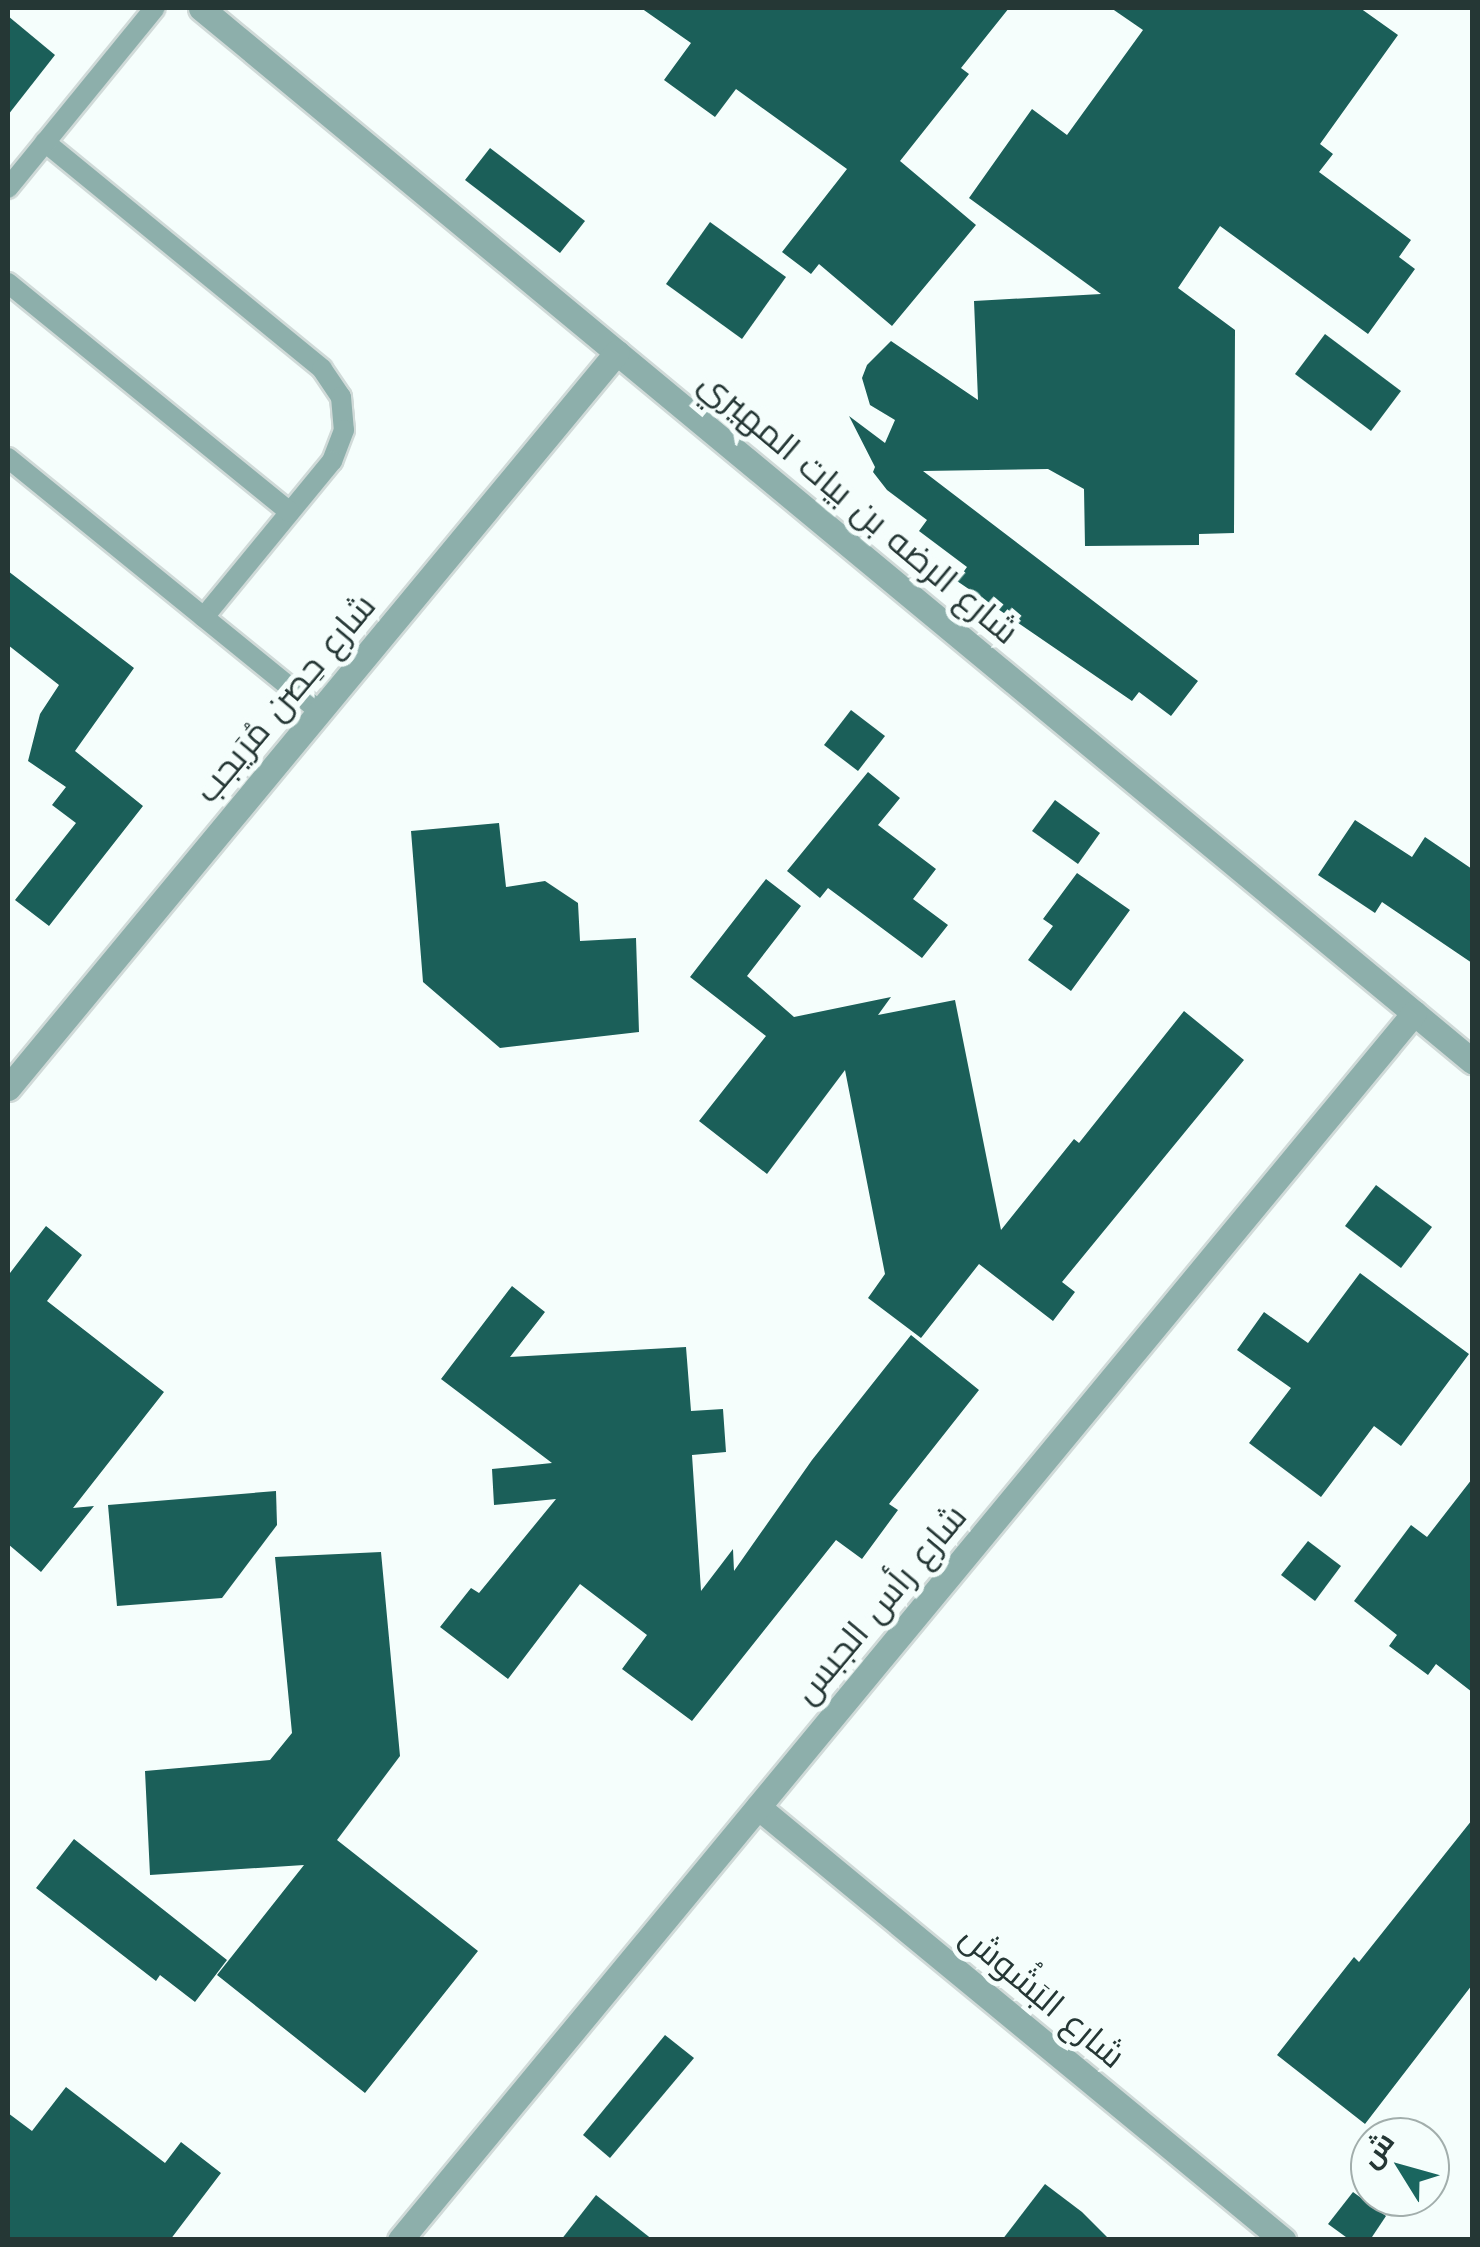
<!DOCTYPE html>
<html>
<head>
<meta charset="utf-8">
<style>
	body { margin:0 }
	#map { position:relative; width:1480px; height:2247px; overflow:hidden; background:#f5fefc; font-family:"Work Sans",Cairo,sans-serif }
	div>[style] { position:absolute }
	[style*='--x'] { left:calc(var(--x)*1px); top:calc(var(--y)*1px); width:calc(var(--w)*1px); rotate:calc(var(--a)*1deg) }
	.building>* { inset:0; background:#1b5f59 }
	.roads { filter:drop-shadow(2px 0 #d0dad8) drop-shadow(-2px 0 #d0dad8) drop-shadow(0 2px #d0dad8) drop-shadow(0 -2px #d0dad8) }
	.service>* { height:20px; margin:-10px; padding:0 10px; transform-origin:10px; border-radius:10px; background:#8dafab }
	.minor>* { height:25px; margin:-12.5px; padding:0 12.5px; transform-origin:12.5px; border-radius:12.5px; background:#8dafab }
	span { translate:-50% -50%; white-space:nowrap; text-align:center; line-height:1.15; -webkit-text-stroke:10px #f5fefc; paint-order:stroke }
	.street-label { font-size:35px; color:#253735 }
	.frame { position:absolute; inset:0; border:10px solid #253735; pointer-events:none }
	.north { position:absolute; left:1350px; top:2117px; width:100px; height:100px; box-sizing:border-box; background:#f5fefc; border:2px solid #a2aeac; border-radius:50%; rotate:307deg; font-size:28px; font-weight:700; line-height:40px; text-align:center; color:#253735 }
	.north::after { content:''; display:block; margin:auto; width:35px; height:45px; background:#1a665f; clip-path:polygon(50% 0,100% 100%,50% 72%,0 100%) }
</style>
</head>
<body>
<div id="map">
	<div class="building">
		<i style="clip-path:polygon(641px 8px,1009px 8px,961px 68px,969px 74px,900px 161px,976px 225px,892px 326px,819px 264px,811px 274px,782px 252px,847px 169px,736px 89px,715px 117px,664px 80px,691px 43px)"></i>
		<i style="clip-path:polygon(1111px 8px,1360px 8px,1398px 35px,1320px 144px,1333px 154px,1319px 172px,1411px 240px,1399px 257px,1415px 269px,1368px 334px,1220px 226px,1178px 288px,1235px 330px,1234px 533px,1199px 534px,1199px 545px,1085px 546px,1084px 489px,1048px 469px,923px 471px,1198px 681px,1171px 716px,1139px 692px,1132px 701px,957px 581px,967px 567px,919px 531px,927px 520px,887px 490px,873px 472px,875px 467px,849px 416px,885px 443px,895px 420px,870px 405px,862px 378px,867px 365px,891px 341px,978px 400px,974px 301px,1101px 294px,969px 198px,1032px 109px,1067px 135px,1143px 30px)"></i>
		<i style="clip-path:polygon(8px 16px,55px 55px,8px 115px)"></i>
		<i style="clip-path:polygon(490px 148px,585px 221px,560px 253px,465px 180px)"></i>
		<i style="clip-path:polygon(710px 222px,786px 277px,742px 339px,666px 284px)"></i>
		<i style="clip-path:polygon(1325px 334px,1401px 391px,1371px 431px,1295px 374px)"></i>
		<i style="clip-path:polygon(8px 571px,134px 668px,75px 751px,143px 806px,49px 926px,15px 900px,76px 823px,52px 805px,66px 787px,28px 761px,40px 714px,59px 685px,8px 645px)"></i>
		<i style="clip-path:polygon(851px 710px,885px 736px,858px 771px,824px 745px)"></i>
		<i style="clip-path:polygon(868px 772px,900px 798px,878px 825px,936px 869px,913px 899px,948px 925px,922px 958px,828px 888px,820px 898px,787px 871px)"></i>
		<i style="clip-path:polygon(1055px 800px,1100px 833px,1078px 864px,1032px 831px)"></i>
		<i style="clip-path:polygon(1355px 820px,1412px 857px,1425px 837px,1472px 869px,1472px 963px,1382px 902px,1375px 913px,1318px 875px)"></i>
		<i style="clip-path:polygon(499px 823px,506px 887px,545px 881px,578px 903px,580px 941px,636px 938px,639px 1032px,500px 1048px,423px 982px,411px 831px)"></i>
		<i style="clip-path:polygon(1077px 873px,1130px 910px,1071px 991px,1028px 960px,1053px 926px,1043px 919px)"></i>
		<i style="clip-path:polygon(766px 879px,801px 906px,747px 976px,794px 1017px,891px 997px,878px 1015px,955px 1000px,1001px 1230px,1074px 1139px,1079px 1143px,1184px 1011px,1244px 1060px,1062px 1282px,1075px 1292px,1053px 1321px,979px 1264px,921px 1338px,868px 1298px,885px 1274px,845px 1070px,767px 1174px,699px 1121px,766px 1036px,690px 977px)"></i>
		<i style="clip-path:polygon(1376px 1185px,1432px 1227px,1401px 1268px,1345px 1226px)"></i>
		<i style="clip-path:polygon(46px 1226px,82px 1255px,47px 1301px,164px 1392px,73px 1508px,94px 1506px,41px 1572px,8px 1544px,8px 1270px,10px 1273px)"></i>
		<i style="clip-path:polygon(1360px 1273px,1469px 1354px,1401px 1446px,1374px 1426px,1321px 1497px,1249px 1443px,1291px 1388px,1237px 1350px,1264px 1312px,1308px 1343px)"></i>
		<i style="clip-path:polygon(512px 1286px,545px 1312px,510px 1357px,686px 1347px,691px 1411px,723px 1409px,726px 1452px,692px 1455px,701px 1591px,733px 1549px,734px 1571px,812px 1460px,911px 1335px,979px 1390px,889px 1504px,898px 1510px,862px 1559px,836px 1540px,692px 1721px,622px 1669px,647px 1635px,580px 1584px,508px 1679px,440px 1627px,471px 1588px,479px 1593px,556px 1499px,494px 1505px,492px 1469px,552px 1463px,441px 1379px)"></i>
		<i style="clip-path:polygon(1472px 1479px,1472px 1692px,1436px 1664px,1428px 1675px,1389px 1646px,1397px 1635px,1354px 1601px,1411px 1525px,1427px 1537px)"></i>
		<i style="clip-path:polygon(276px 1491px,277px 1525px,222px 1598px,117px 1606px,108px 1505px)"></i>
		<i style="clip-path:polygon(1308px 1541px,1341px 1566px,1315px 1601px,1281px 1575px)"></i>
		<i style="clip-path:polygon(381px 1552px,400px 1756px,337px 1840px,478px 1951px,365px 2093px,217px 1975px,304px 1865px,150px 1875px,145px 1771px,270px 1760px,292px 1733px,275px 1557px)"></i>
		<i style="clip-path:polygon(1472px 1820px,1472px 1985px,1365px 2124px,1277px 2055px,1354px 1957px,1359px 1962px)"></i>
		<i style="clip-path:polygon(74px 1839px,227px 1960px,195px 2002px,160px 1975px,156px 1981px,36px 1888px)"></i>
		<i style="clip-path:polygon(665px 2035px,694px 2058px,610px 2158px,583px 2135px)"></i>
		<i style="clip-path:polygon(66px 2087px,165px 2163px,181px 2142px,221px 2173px,170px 2240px,8px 2240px,8px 2113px,32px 2131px)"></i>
		<i style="clip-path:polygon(1045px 2184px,1082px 2212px,1110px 2240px,1002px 2240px)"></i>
		<i style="clip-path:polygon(1353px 2192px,1386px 2216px,1370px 2240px,1350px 2240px,1328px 2224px)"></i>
		<i style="clip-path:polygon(596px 2195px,653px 2240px,561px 2240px)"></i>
	</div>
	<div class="roads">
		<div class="service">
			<i style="--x:45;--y:142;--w:358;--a:39.3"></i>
			<i style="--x:322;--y:369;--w:34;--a:56"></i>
			<i style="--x:341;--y:397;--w:33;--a:85"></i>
			<i style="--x:344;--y:430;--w:33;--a:111"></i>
			<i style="--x:332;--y:461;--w:202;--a:129.4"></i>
			<i style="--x:8;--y:188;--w:232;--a:-50.8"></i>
			<i style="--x:8;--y:283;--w:363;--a:39.1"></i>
			<i style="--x:8;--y:458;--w:401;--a:39.1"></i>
		</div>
		<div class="minor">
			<i style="--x:201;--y:8;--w:1651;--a:39.64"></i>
			<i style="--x:8;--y:1088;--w:955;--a:-50.39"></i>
			<i style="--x:758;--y:1807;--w:681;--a:39.51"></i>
			<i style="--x:400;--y:2240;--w:1592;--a:-50.43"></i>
		</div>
	</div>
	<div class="street-label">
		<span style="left:859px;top:507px;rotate:40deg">شارع الرضه بن بيات المهيري</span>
		<span style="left:285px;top:698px;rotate:-50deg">شارع حِصن مُرَيجب</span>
		<span style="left:880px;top:1604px;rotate:-50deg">شارع رأس الجبس</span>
		<span style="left:1043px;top:1996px;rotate:40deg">شارع البَشُوش</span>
	</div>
	<div class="frame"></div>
	<div class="north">ش</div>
</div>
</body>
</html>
